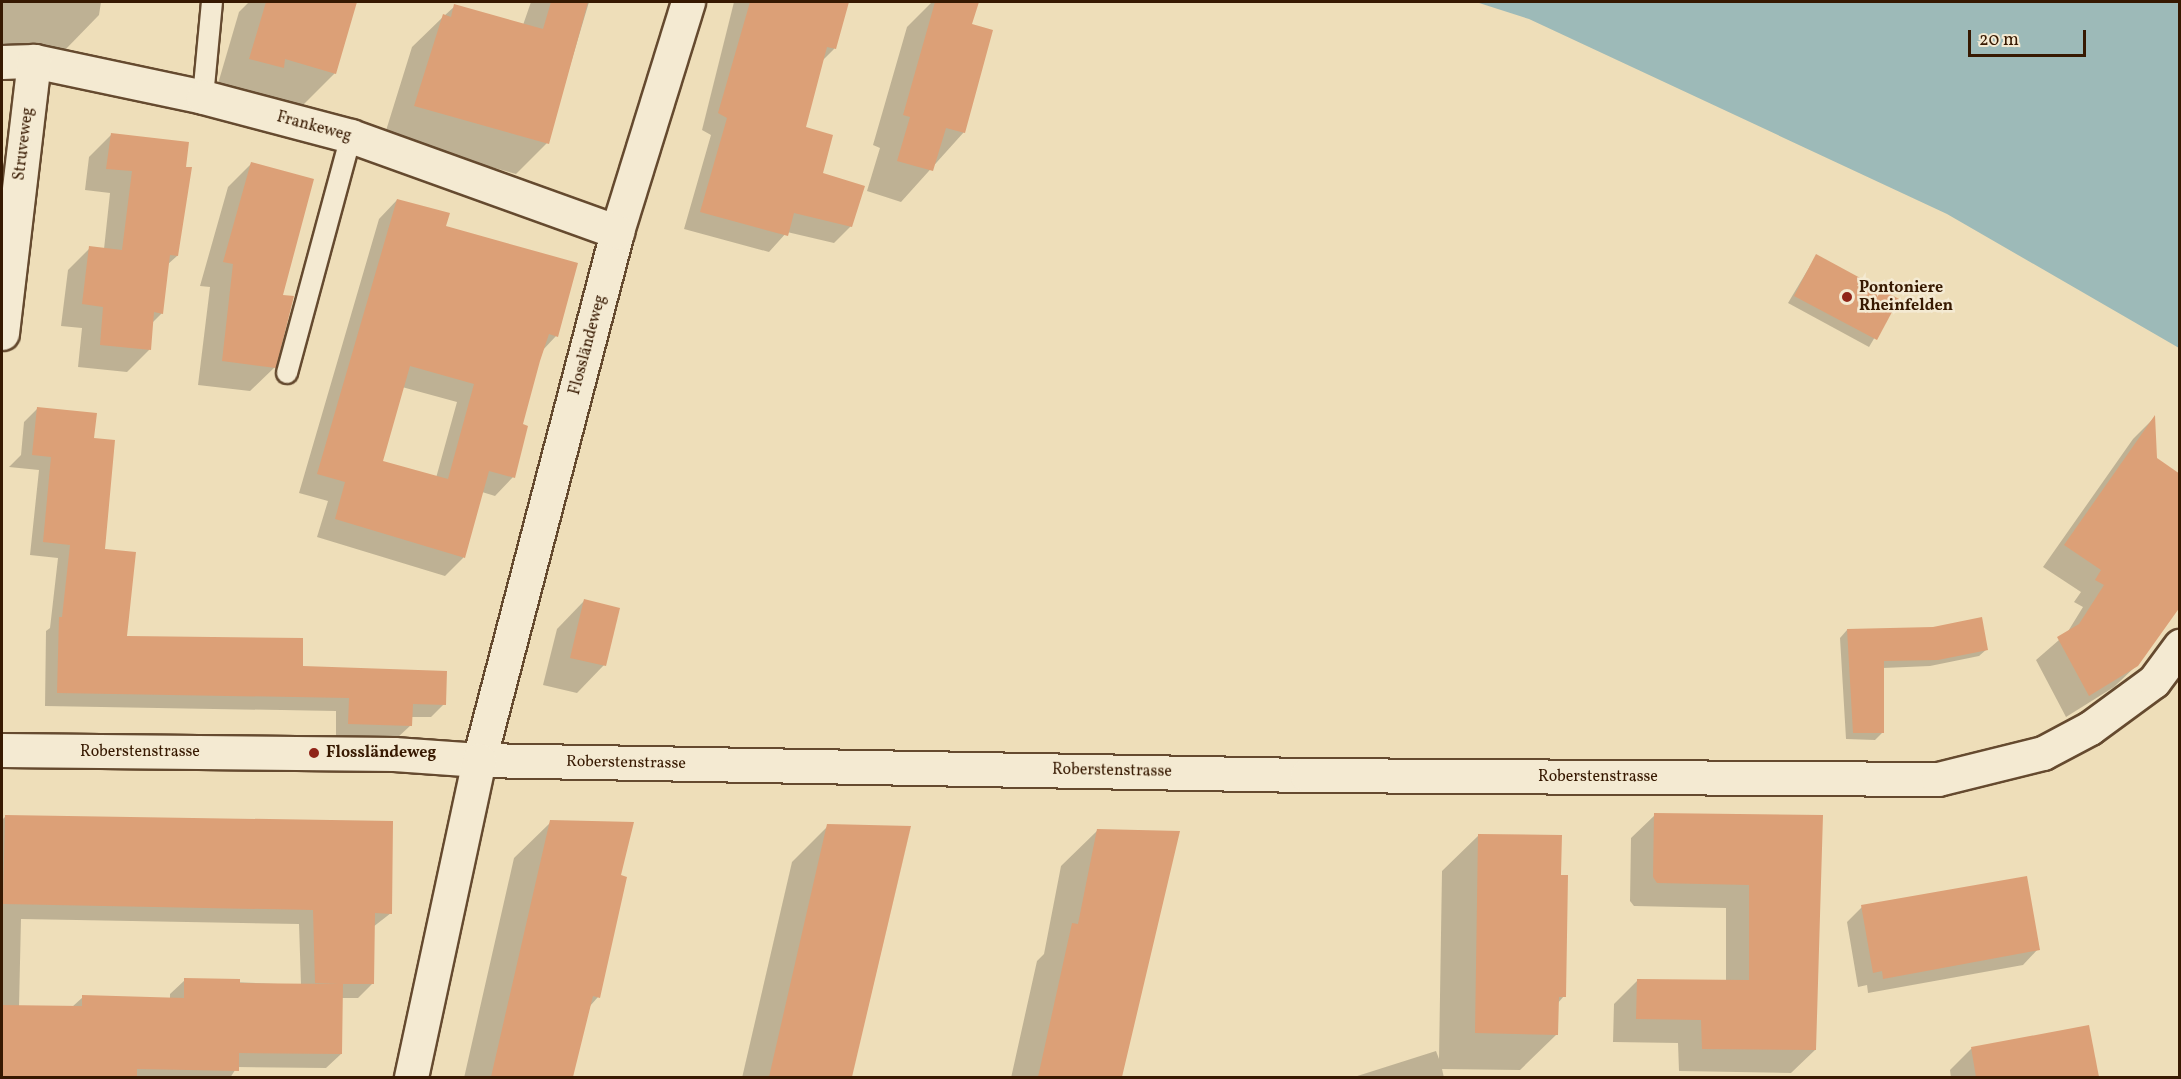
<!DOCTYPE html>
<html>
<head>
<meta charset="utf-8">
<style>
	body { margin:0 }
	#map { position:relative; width:2181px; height:1079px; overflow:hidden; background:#eedeb9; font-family:Vollkorn,serif }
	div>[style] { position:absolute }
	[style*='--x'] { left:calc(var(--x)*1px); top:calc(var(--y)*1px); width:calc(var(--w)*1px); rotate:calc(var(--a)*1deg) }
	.water>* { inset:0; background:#9dbab8 }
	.shadow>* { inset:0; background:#0003 }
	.building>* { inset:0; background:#dca077 }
	.roads { filter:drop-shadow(2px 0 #654a2f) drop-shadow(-2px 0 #654a2f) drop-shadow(0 2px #654a2f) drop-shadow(0 -2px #654a2f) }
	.lane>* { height:20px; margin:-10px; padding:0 10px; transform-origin:10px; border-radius:10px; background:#f4ead2 }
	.street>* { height:33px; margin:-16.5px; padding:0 16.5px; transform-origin:16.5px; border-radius:16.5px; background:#f4ead2 }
	.secondary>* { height:33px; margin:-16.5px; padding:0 16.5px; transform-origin:16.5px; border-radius:16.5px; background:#f4ead2 }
	.dots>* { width:16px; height:16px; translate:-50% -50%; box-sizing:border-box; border:3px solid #f4ead2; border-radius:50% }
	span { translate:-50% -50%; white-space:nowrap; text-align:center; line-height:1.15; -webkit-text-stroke:5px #f4ead2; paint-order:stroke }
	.street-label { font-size:16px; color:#371901 }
	.poi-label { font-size:16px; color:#371901; font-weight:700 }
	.left { translate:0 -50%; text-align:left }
	.frame { position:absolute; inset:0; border:3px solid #371901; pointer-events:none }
	.scale { position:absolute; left:1968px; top:30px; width:118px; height:27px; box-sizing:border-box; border:3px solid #371901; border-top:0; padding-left:8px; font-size:18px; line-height:21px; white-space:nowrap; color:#371901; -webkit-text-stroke:4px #f4ead2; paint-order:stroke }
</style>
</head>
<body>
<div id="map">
	<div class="water">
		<i style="clip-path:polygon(1476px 2px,2179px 2px,2179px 348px,1947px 214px,1529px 19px)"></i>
	</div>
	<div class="shadow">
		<i style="clip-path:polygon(2px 2px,101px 2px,99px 15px,64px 51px,2px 45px)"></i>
		<i style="clip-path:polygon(249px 2px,356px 2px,335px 73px,300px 108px,215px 94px,239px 12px)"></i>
		<i style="clip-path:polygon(531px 2px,589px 2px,547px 143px,516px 174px,384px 137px,412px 47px,444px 16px,455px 6px,523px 25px)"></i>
		<i style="clip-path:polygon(734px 2px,847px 2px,834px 49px,822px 61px,804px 128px,821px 174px,851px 226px,834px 243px,787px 232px,769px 252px,684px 229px,711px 135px,702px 130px)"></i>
		<i style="clip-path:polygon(932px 2px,976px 6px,970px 25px,964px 132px,901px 202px,867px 191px,880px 148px,873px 145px,907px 27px)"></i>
		<i style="clip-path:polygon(111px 135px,185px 168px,177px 256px,167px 265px,162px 313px,152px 323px,149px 350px,127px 372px,78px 367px,82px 328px,61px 326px,68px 270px,90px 248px,104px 249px,110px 193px,85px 190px,89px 157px)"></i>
		<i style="clip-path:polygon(252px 163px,281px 296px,275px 367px,250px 391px,198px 385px,210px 287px,200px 286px,228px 187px)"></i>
		<i style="clip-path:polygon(evenodd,397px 200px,444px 227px,556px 336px,542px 351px,521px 425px,513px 477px,495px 496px,482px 492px,463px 558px,445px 576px,317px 537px,328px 501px,299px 493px,379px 219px,397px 200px,402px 387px,457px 402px,436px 478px,381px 462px,402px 387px)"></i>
		<i style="clip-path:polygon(1816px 256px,1897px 300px,1869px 347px,1788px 303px)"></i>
		<i style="clip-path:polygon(37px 409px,92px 439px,104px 550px,126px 638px,301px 667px,444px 704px,431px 717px,411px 717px,411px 725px,397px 738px,336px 736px,336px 711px,45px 706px,46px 631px,50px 628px,58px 558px,30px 555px,39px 470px,9px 467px,21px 455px,24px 422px)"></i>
		<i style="clip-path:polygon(2154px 418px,2156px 459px,2137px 665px,2114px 687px,2066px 717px,2036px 660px,2067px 633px,2083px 607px,2074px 602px,2081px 592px,2043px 567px,2133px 439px)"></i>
		<i style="clip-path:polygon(584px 601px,604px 665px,577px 693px,543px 685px,557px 629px)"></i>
		<i style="clip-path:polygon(1847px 630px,1987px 649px,1979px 656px,1930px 666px,1883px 668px,1883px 732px,1875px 740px,1846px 739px,1840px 638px)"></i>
		<i style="clip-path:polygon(1655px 815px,1821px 817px,1815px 1050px,1791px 1073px,1679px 1071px,1678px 1043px,1613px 1042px,1614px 1004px,1637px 981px,1726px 981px,1726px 908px,1634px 906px,1630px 901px,1631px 838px)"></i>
		<i style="clip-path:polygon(evenodd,6px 816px,391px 913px,373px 927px,372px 984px,358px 998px,341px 998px,341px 1054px,326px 1068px,237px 1067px,230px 1078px,2px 1078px,2px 820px,6px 816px,21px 919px,299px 924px,301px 985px,185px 980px,170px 994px,170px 999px,83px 997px,72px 1007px,19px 1007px,21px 919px)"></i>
		<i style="clip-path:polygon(551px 822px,619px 876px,598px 997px,590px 1006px,571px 1078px,464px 1078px,514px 858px)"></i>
		<i style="clip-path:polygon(828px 826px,909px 827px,851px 1078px,742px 1078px,792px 862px)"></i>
		<i style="clip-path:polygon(1098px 830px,1178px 832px,1121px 1078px,1011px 1078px,1037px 961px,1044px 954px,1061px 866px)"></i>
		<i style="clip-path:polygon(1479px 835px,1559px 876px,1564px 996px,1557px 1004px,1557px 1034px,1520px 1070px,1442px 1069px,1444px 1078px,1351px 1078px,1436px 1051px,1439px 1059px,1442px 871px)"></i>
		<i style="clip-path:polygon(1862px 907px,2038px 949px,2023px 965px,1868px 993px,1867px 985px,1858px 987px,1847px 922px)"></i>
		<i style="clip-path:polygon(2088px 1027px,2097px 1078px,1951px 1078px,1950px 1070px,1971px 1049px)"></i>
	</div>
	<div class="building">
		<i style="clip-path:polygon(266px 2px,357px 2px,336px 74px,285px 59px,284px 68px,249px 59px)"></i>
		<i style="clip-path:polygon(551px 2px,588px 2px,549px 144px,414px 106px,443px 14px,451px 17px,454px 4px,543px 29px)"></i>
		<i style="clip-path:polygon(750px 2px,849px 2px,836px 49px,827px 47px,806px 127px,833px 135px,823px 173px,865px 186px,852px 227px,794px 213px,788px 236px,700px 212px,727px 118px,718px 113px)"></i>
		<i style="clip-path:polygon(935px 2px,979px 2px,972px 24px,993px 30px,965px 133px,946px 128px,933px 171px,897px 161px,910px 117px,903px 115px)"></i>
		<i style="clip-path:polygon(111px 133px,189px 142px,186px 167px,192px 167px,178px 256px,170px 255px,163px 314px,154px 312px,151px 350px,100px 345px,103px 307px,82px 304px,89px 246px,122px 250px,132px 171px,106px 169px)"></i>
		<i style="clip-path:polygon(251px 162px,314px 179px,283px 295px,294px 296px,276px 368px,222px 361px,233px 264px,223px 262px)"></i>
		<i style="clip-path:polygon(evenodd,397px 199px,450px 213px,446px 226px,578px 263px,558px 337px,549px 334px,540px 361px,523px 424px,528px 426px,515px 478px,489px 471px,465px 558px,335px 519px,345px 482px,317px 474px,397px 199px,410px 366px,474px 384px,448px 479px,383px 461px,410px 366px)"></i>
		<i style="clip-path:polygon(1816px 254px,1899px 299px,1877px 340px,1794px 296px)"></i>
		<i style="clip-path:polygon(37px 407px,97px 413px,94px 438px,115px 440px,105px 549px,136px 552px,127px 636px,303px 638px,303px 666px,447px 671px,446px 705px,413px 704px,412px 726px,348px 724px,349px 698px,57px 693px,59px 617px,62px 617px,70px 545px,43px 542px,51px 457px,32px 455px)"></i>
		<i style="clip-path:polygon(2155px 415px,2157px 458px,2180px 474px,2180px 607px,2138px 666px,2089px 696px,2057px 637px,2079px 624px,2104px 585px,2095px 580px,2101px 570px,2064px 545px)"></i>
		<i style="clip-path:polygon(584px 599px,620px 608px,606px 666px,570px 658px)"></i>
		<i style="clip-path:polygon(1982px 617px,1988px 650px,1938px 660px,1884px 661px,1884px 733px,1853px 733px,1847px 629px,1933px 627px)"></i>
		<i style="clip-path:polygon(1654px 813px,1823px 815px,1816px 1050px,1702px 1049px,1701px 1020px,1636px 1019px,1637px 979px,1749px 980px,1749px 885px,1657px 883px,1653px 877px)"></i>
		<i style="clip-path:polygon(5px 815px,393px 821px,392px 914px,375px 913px,374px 984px,343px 984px,342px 1054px,239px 1053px,239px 1071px,137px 1069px,137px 1077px,2px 1077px,2px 1005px,82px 1006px,82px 995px,184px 998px,184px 978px,240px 979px,240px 983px,339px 984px,315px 983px,313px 910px,3px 904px)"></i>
		<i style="clip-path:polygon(550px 820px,634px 822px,621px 875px,627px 877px,600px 998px,593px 996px,573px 1077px,491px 1077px)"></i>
		<i style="clip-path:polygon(827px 824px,911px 826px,852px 1077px,769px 1077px)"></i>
		<i style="clip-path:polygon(1097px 829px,1180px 831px,1122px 1077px,1038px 1077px,1072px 923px,1078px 924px)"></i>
		<i style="clip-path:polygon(1478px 834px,1562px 835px,1561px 875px,1568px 875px,1566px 997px,1559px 997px,1558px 1035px,1475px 1033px)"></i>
		<i style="clip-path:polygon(2027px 876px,2040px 950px,1883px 979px,1882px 971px,1873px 973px,1861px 905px)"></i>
		<i style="clip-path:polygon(2089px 1025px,2099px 1077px,1976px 1077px,1971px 1047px)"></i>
	</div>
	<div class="roads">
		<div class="lane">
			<i style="--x:203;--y:97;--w:95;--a:-84.6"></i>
			<i style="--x:287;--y:373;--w:245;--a:-74.9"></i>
		</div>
		<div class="street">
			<i style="--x:688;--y:2;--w:241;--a:107.2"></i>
			<i style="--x:617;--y:232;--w:546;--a:104.65"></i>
			<i style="--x:479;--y:760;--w:828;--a:1.04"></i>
			<i style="--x:1307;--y:775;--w:631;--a:0.36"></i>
			<i style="--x:1938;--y:779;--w:108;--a:-13.9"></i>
			<i style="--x:2043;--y:753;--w:53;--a:-28"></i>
			<i style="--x:2090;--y:728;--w:79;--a:-36.3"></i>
			<i style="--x:2154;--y:681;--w:44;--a:-53.4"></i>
			<i style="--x:2;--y:62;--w:32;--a:-2"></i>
			<i style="--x:34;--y:61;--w:173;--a:12"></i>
			<i style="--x:203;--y:97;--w:153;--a:14.8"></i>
			<i style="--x:351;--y:136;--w:283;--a:19.8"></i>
			<i style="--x:2;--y:333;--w:274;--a:-83.3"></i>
		</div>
		<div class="secondary">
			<i style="--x:2;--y:750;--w:392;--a:0.6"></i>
			<i style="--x:394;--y:754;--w:85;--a:4"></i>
			<i style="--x:479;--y:760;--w:325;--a:102.1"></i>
		</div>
	</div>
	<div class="dots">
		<i style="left:1847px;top:297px;background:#8f2418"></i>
		<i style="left:314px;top:753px;background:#8f2418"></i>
	</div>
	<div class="street-label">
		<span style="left:314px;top:127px;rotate:15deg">Frankeweg</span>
		<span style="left:24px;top:144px;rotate:-83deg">Struveweg</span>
		<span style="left:588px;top:345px;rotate:-75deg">Flossländeweg</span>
		<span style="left:140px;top:752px">Roberstenstrasse</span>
		<span style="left:626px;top:763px;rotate:1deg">Roberstenstrasse</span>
		<span style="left:1112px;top:771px;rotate:1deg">Roberstenstrasse</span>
		<span style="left:1598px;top:777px">Roberstenstrasse</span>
	</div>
	<div class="poi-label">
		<span class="left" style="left:1859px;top:297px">Pontoniere<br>Rheinfelden</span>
		<span class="left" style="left:326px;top:753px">Flossländeweg</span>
	</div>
	<div class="frame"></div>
	<div class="scale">20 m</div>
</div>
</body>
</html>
